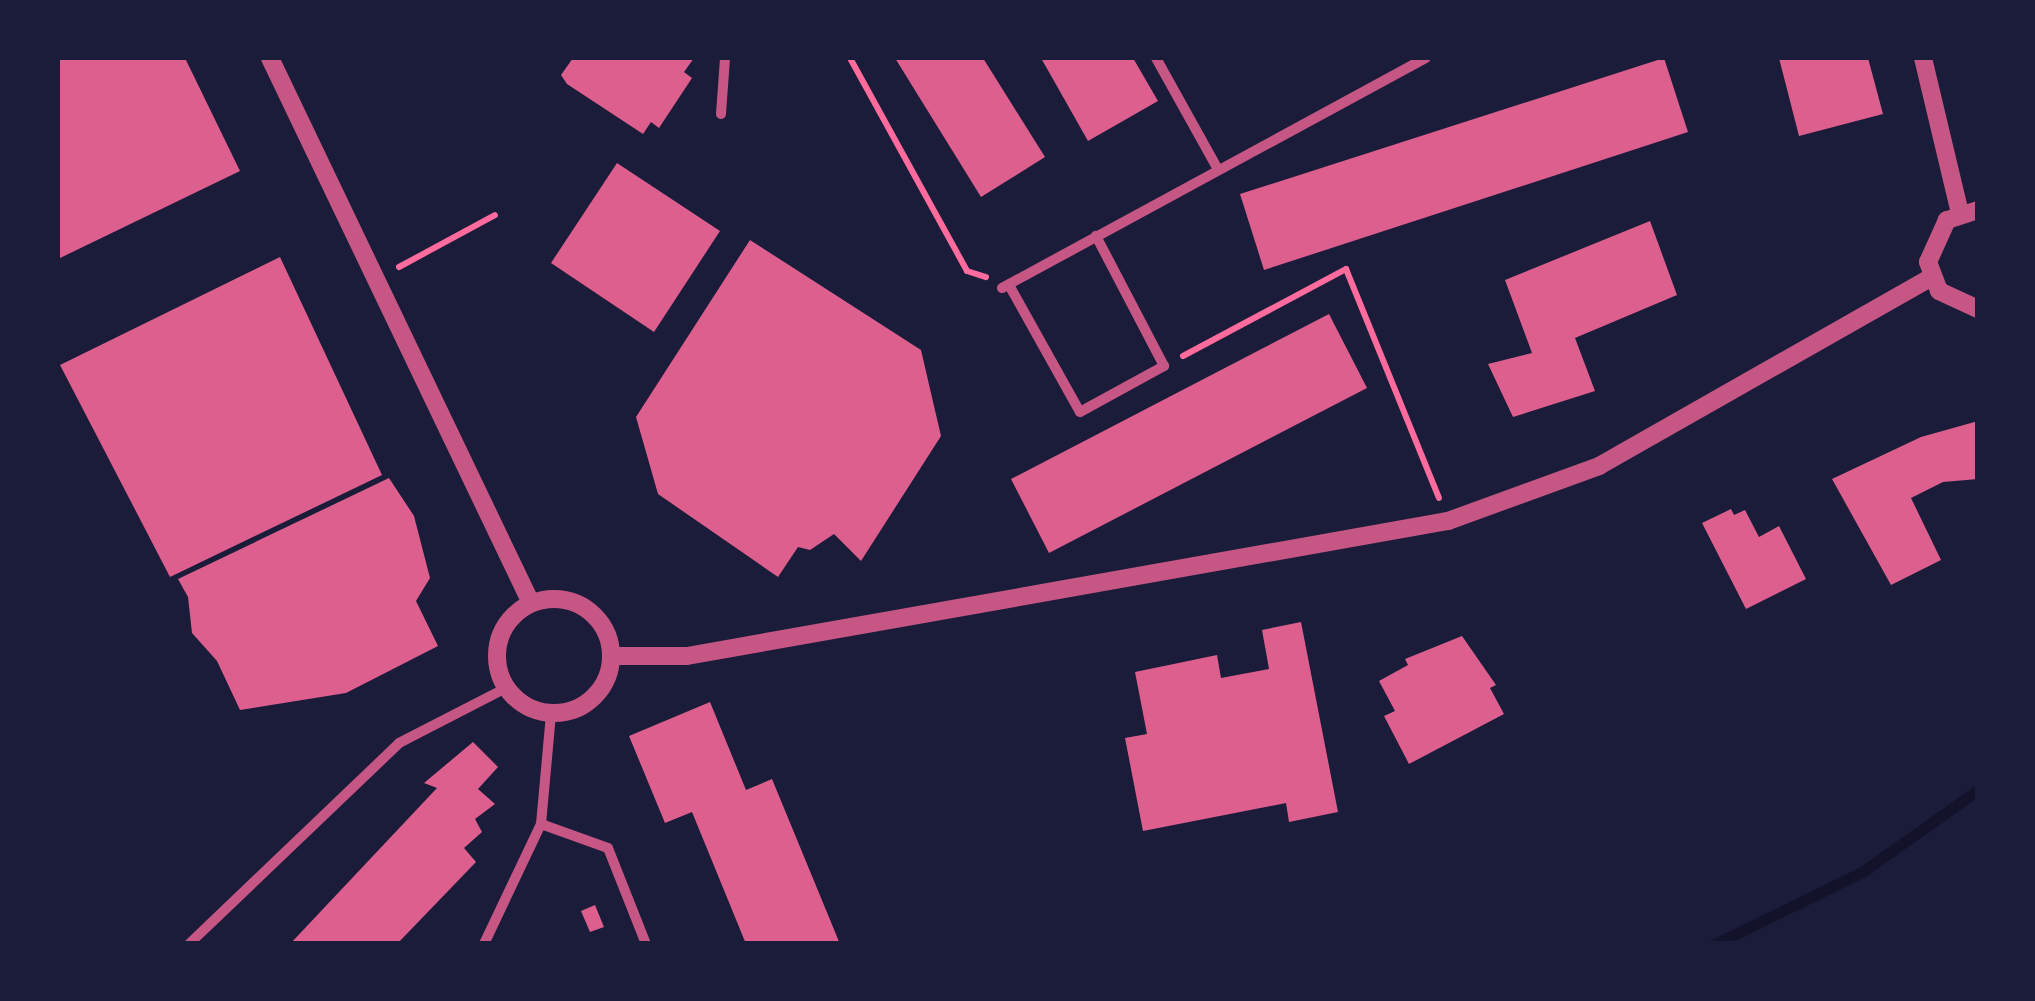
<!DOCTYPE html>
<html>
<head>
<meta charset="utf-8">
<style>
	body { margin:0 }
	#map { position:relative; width:2035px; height:1001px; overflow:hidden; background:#1b1b3a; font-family:"PT Sans",sans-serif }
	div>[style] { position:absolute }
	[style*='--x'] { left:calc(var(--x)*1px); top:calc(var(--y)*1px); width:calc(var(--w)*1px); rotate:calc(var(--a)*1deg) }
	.stream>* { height:11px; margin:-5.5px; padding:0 5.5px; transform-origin:5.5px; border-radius:5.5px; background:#12122b }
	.building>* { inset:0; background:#dd5f8e }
	.path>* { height:6px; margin:-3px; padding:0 3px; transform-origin:3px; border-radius:3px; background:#ff6b9d }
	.minor>* { height:10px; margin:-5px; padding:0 5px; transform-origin:5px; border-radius:5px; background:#c65784 }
	.tertiary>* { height:18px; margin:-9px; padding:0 9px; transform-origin:9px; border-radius:9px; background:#c65784 }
	.tertiary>.ring { margin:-9px; padding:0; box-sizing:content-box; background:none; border:18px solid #c65784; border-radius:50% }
	span { translate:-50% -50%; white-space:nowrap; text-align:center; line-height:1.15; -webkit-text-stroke:10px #1b1b3a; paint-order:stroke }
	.frame { position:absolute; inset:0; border:60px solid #1b1b3a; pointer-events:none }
</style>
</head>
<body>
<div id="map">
	<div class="stream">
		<i style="--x:1715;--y:944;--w:164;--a:-26.1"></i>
		<i style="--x:1862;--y:872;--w:142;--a:-35.3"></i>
	</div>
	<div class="building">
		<i style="clip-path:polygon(58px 58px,185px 58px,240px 171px,58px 259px)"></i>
		<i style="clip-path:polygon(573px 58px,694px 58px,684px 72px,692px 78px,659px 128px,651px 122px,643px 134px,567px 84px,561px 75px)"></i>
		<i style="clip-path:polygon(895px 58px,983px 58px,1045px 157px,981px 197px)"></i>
		<i style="clip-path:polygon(1041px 58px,1133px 58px,1158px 101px,1088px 141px)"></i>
		<i style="clip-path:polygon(1664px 58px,1688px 132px,1264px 270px,1240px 194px)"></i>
		<i style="clip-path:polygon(1779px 58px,1868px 58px,1883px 114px,1799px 136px)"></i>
		<i style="clip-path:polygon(617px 163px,720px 231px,654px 332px,551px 263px)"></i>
		<i style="clip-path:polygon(1650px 221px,1677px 295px,1575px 338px,1595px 391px,1513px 417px,1488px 364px,1532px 353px,1505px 280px)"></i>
		<i style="clip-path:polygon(750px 240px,921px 350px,941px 436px,861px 561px,834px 534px,810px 550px,798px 547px,778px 577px,658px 494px,636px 417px)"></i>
		<i style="clip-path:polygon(280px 257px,382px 475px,170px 577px,60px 365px)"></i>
		<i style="clip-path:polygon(1329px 314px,1367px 388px,1049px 553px,1011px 479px)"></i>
		<i style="clip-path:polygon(1978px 421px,1978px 479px,1943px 482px,1911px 498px,1941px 560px,1891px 585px,1832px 479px,1921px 437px)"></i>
		<i style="clip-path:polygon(389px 478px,414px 516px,430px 578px,416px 601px,438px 646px,346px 693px,240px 710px,217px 661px,192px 633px,188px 597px,178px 579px)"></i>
		<i style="clip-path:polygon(1731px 509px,1734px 515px,1745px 510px,1759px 537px,1779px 526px,1806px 579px,1746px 609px,1702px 523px)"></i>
		<i style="clip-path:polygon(1301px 622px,1338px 812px,1289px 822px,1286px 803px,1143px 831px,1125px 738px,1147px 734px,1135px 672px,1217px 655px,1221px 678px,1269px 669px,1262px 630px)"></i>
		<i style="clip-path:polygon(1462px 636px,1496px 685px,1490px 688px,1504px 714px,1409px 764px,1384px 716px,1395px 711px,1379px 681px,1408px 665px,1405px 659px)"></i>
		<i style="clip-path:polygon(710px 702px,746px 790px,772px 779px,840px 944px,746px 944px,692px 812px,665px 823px,629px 736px)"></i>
		<i style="clip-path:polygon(473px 742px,498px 767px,478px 789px,495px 804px,475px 819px,482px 832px,464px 848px,476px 862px,397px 944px,290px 944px,437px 788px,424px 783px)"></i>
		<i style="clip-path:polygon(595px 905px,604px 927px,590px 932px,581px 911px)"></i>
	</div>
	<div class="path">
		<i style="--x:850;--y:58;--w:243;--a:61.2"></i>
		<i style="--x:967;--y:271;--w:20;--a:18"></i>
		<i style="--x:399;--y:267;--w:109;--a:-28.4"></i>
		<i style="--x:1183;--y:356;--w:185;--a:-28.1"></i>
		<i style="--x:1346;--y:269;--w:247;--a:67.9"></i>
	</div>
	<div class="minor">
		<i style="--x:1156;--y:58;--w:124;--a:60.9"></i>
		<i style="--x:721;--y:114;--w:56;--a:-85.9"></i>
		<i style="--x:1009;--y:285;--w:145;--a:60.8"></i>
		<i style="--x:1080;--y:412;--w:96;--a:-28.7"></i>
		<i style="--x:1164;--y:366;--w:147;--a:-117.6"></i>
		<i style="--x:1002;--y:288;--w:482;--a:-28.5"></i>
		<i style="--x:541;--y:824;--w:71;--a:19.7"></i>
		<i style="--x:608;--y:848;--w:103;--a:68.4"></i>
		<i style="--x:189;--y:944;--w:291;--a:-43.7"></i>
		<i style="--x:399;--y:743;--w:120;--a:-27.2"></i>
		<i style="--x:484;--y:944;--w:133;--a:-64.6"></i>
		<i style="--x:541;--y:824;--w:110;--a:-84.8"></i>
	</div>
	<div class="tertiary">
		<i style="--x:270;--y:58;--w:604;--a:64.41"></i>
		<i style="--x:1923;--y:58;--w:159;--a:76.6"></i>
		<i style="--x:1978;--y:210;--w:33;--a:162"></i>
		<i style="--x:1947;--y:220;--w:46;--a:114.3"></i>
		<i style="--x:1928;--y:262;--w:31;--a:69"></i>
		<i style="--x:1939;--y:291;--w:43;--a:24.8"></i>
		<i class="ring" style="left:497px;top:599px;width:96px;height:96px"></i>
		<i style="--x:611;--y:656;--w:76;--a:0"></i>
		<i style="--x:687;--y:656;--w:773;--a:-10.06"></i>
		<i style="--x:1448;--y:521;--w:161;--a:-20"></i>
		<i style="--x:1599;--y:466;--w:383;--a:-29.6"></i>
	</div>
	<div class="frame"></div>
</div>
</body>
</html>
